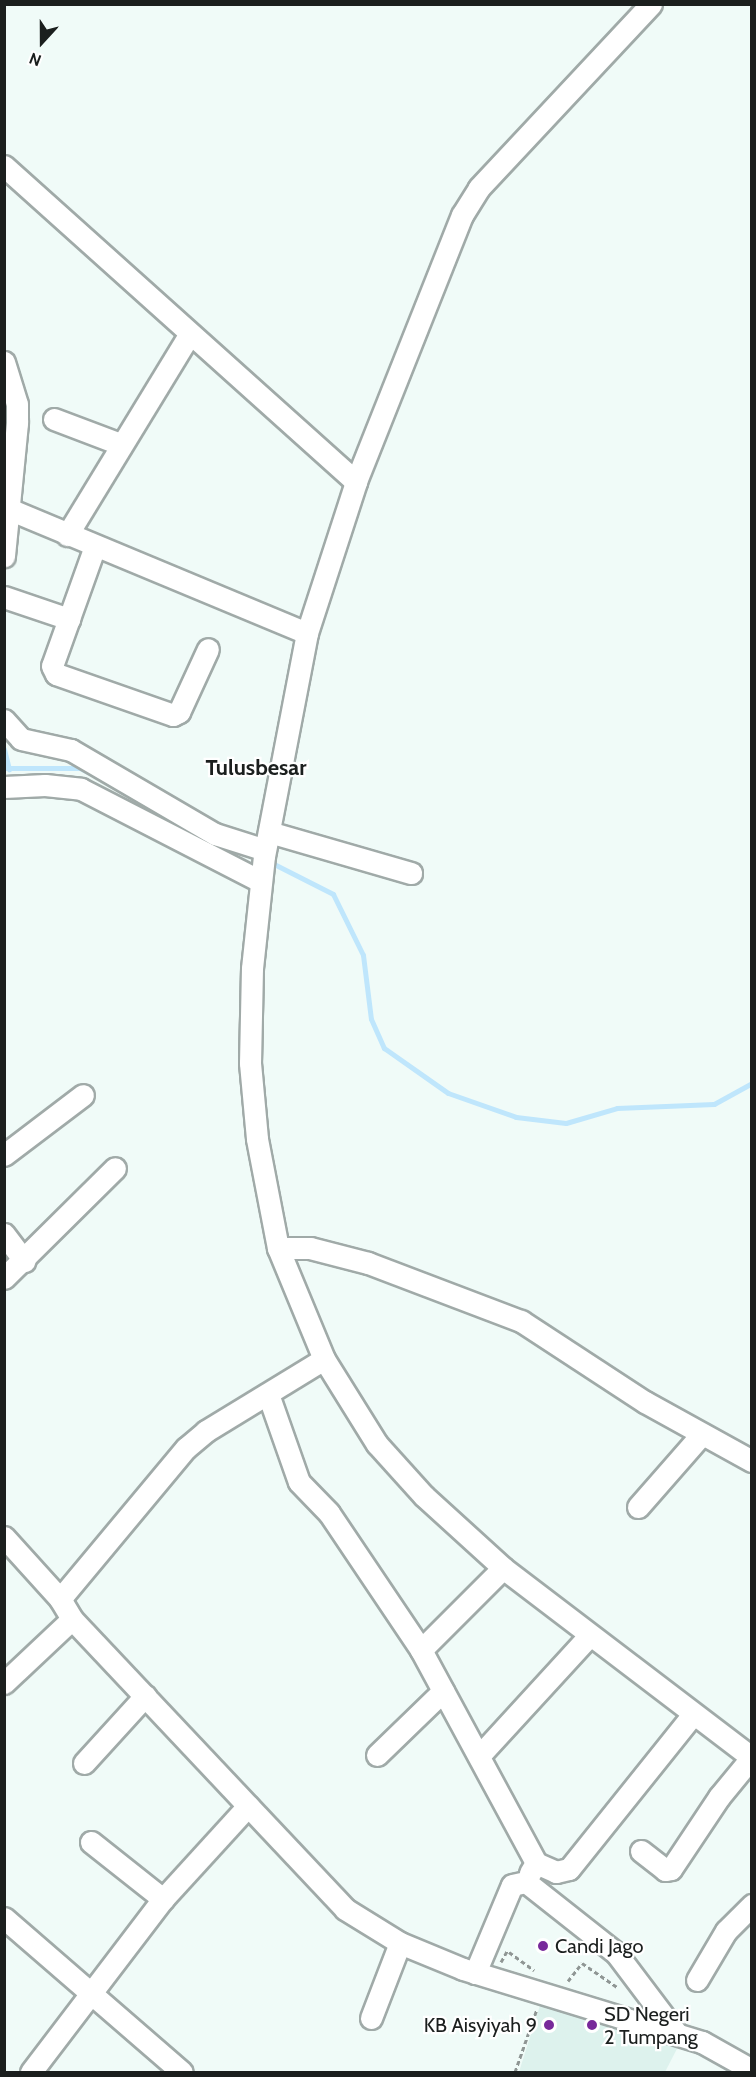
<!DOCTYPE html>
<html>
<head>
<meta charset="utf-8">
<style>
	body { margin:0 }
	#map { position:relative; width:756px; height:2077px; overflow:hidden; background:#f0fbf8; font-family:Cabin,sans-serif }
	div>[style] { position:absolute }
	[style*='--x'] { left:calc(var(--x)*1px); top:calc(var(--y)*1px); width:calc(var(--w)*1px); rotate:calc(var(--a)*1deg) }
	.built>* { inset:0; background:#ddf2ed }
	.stream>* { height:5px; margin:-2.5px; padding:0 2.5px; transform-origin:2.5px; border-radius:2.5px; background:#bfe6fc }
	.path>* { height:3px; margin-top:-1.5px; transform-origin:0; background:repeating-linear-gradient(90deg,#8f9694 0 4.5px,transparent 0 7.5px) }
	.roads { filter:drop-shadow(2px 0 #a0aaa8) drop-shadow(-2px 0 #a0aaa8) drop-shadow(0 2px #a0aaa8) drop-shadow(0 -2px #a0aaa8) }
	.minor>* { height:21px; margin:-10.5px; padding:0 10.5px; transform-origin:10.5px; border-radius:10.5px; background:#fff }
	.dots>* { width:16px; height:16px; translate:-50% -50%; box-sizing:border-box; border:3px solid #fff; border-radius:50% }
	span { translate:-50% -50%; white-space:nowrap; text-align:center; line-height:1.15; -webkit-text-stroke:4.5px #fff; paint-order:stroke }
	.poi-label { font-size:20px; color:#1b1f1e }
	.left { translate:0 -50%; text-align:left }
	.right { translate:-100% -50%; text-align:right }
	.quarter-label { font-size:22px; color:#1b1f1e; font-weight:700 }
	.frame { position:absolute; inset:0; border:6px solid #1b1f1e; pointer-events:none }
	.north { position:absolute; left:12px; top:12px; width:60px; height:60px; -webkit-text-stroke:4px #fff; paint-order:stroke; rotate:201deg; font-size:16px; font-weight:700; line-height:24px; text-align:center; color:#1b1f1e }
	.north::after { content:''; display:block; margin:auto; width:21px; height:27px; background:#1b1f1e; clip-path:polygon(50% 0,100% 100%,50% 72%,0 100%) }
</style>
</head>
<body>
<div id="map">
	<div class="built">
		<i style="clip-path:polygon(542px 1999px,680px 2043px,665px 2072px,519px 2072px)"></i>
	</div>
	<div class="stream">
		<i style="--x:4;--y:749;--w:21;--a:76"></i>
		<i style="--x:4;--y:768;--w:76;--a:0"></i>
		<i style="--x:80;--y:768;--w:9;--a:27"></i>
		<i style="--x:268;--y:861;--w:73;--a:26.9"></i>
		<i style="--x:333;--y:894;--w:68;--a:63.8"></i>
		<i style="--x:363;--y:955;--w:64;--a:82.9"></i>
		<i style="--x:371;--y:1019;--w:32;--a:66"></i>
		<i style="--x:384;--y:1048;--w:78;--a:35.1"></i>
		<i style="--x:448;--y:1093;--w:72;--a:19.4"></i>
		<i style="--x:516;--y:1117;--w:50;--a:6.8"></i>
		<i style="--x:566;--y:1123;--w:53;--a:-16.4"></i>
		<i style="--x:617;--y:1108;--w:97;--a:-2.4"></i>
		<i style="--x:714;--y:1104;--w:43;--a:-28.9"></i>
	</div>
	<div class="path">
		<i style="--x:509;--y:1952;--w:31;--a:36"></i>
		<i style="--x:501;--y:1962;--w:13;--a:-61"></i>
		<i style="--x:568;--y:1981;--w:23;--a:-52"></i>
		<i style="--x:582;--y:1963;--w:42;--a:34.4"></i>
		<i style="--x:515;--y:2072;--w:67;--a:-70.8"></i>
	</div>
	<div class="roads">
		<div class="minor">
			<i style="--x:651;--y:4;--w:252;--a:133.1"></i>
			<i style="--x:479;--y:188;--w:32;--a:122"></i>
			<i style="--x:462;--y:215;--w:287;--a:111.7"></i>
			<i style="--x:356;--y:482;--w:159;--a:108"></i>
			<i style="--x:307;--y:633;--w:227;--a:100.9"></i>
			<i style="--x:264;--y:856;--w:113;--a:96.1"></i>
			<i style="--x:252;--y:968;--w:95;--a:91.2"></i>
			<i style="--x:250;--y:1063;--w:76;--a:84.7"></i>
			<i style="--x:257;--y:1139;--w:111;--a:79.1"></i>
			<i style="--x:278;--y:1248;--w:120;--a:67.5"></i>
			<i style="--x:324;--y:1359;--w:100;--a:58.1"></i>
			<i style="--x:377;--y:1444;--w:70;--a:47.9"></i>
			<i style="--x:424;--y:1496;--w:107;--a:42.3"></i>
			<i style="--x:503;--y:1568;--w:313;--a:37.3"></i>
			<i style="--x:4;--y:166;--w:473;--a:41.9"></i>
			<i style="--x:4;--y:362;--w:44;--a:72.8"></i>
			<i style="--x:17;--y:404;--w:19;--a:90"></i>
			<i style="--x:17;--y:423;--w:134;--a:95.6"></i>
			<i style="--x:54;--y:419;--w:71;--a:20.7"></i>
			<i style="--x:4;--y:507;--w:328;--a:22.6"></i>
			<i style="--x:67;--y:535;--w:234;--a:-58.6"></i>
			<i style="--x:95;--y:546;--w:127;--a:109.7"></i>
			<i style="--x:52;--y:666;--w:9;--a:63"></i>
			<i style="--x:56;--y:674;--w:124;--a:19.3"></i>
			<i style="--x:173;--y:715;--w:7;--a:-27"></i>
			<i style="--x:179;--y:712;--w:69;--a:-65.3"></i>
			<i style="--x:4;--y:597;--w:69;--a:18.7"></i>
			<i style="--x:4;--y:720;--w:25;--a:48"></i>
			<i style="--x:21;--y:739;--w:51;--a:12.4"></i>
			<i style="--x:71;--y:750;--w:167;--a:30.3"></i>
			<i style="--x:215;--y:834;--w:52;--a:17.7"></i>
			<i style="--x:4;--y:787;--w:41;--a:-2.8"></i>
			<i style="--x:45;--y:785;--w:36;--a:6"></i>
			<i style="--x:81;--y:789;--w:201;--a:27.2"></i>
			<i style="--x:269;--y:832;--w:148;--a:16.1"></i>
			<i style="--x:4;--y:1155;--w:99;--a:-37.2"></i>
			<i style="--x:4;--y:1234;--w:34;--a:53"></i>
			<i style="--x:278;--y:1248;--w:32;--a:0"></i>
			<i style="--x:310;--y:1248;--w:60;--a:14.5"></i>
			<i style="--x:368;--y:1263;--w:164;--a:20.8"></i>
			<i style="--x:521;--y:1321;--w:148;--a:33.2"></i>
			<i style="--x:645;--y:1402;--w:122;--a:28.9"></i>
			<i style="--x:4;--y:1278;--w:156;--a:-44.7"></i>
			<i style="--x:268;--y:1394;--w:93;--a:70.6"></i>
			<i style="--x:299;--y:1482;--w:43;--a:45.9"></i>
			<i style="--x:329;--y:1513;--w:165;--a:56.1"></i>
			<i style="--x:421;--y:1650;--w:242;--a:61.6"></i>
			<i style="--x:638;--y:1507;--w:97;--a:-48.8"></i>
			<i style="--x:4;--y:1537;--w:84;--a:47.9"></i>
			<i style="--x:60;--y:1599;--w:23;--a:59"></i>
			<i style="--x:72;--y:1619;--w:398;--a:46.7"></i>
			<i style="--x:345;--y:1909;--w:65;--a:31.7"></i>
			<i style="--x:400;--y:1943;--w:68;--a:22.4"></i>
			<i style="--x:463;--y:1969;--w:250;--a:17"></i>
			<i style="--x:702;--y:2042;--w:57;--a:29.2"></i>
			<i style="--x:60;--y:1599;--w:197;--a:-50.2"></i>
			<i style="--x:186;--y:1448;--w:26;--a:-40"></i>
			<i style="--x:206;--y:1431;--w:138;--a:-31.4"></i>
			<i style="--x:421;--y:1650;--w:116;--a:-45"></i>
			<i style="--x:4;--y:1683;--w:93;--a:-43.3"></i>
			<i style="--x:377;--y:1755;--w:92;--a:-44.1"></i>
			<i style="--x:479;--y:1756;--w:163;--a:-47.5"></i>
			<i style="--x:84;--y:1763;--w:91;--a:-47.7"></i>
			<i style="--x:91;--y:1842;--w:92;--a:38.4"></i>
			<i style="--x:641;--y:1851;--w:31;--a:38"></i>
			<i style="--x:665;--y:1870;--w:6;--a:-9"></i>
			<i style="--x:671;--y:1869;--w:87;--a:-56.3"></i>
			<i style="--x:719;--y:1797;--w:50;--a:-50.6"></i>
			<i style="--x:530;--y:1873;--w:12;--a:-59"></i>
			<i style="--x:536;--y:1863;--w:22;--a:24"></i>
			<i style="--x:556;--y:1872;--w:13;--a:-13"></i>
			<i style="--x:569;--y:1869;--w:198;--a:-51.3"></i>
			<i style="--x:4;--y:1918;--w:235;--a:40.9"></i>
			<i style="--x:475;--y:1973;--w:95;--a:-67.2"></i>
			<i style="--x:512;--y:1885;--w:14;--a:-12"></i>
			<i style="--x:526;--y:1882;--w:115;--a:38.3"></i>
			<i style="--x:616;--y:1953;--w:101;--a:53"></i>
			<i style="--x:697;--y:1980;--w:57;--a:-59.4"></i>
			<i style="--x:726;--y:1931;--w:37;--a:-45"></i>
			<i style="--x:371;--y:2018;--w:80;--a:-68.9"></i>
			<i style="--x:31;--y:2072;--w:218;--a:-52.7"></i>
			<i style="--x:163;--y:1899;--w:126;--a:-47.6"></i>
		</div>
	</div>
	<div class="dots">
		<i style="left:543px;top:1946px;background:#77299a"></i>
		<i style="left:549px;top:2025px;background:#77299a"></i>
		<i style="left:592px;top:2025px;background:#77299a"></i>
	</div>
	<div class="poi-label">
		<span class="left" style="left:555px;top:1946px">Candi Jago</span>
		<span class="left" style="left:604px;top:2026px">SD Negeri<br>2 Tumpang</span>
		<span class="right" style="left:537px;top:2025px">KB Aisyiyah 9</span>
	</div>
	<div class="quarter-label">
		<span style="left:256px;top:768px">Tulusbesar</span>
	</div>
	<div class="frame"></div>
	<div class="north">N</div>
</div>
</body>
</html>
